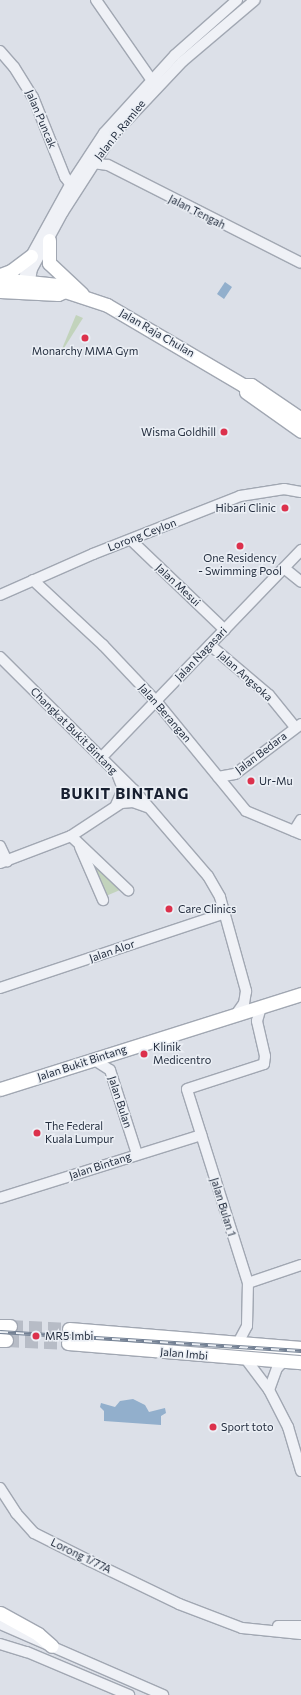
<!DOCTYPE html>
<html>
<head>
<meta charset="utf-8">
<style>
	body { margin:0 }
	#map { position:relative; width:301px; height:1695px; overflow:hidden; background:#dce0e8; font-family:Commissioner,sans-serif }
	div>[style] { position:absolute }
	[style*='--x'] { left:calc(var(--x)*1px); top:calc(var(--y)*1px); width:calc(var(--w)*1px); rotate:calc(var(--a)*1deg) }
	.green>* { inset:0; background:#c2d3bc }
	.water>* { inset:0; background:#92afcc }
	.major-tunnel>* { height:13px; margin-top:-6.5px; transform-origin:0; background:repeating-linear-gradient(90deg,#b7bcc6 0 13px,transparent 0 19px) }
	.roads { filter:drop-shadow(1px 0 #a1a7b2) drop-shadow(-1px 0 #a1a7b2) drop-shadow(0 1px #a1a7b2) drop-shadow(0 -1px #a1a7b2) }
	.minor>* { height:10px; margin:-5px; padding:0 5px; transform-origin:5px; border-radius:5px; background:#eff1f6 }
	.major>* { height:13px; margin:-6.5px; padding:0 6.5px; transform-origin:6.5px; border-radius:6.5px; background:#fff }
	.rail>* { height:4px; margin-top:-2px; transform-origin:0; background:repeating-linear-gradient(90deg,#ebeff5 0 8px,#738093 0 16px); box-sizing:border-box; border-block:1px solid #738093 }
	.dots>* { width:11px; height:11px; translate:-50% -50%; box-sizing:border-box; border:2px solid #ebeff5; border-radius:50% }
	span { translate:-50% -50%; white-space:nowrap; text-align:center; line-height:1.15; -webkit-text-stroke:3px #ebeff5; paint-order:stroke }
	.street-label { font-size:11px; color:#242e3f }
	.poi-label { font-size:11px; color:#242e3f }
	.right { translate:-100% -50%; text-align:right }
	.left { translate:0 -50%; text-align:left }
	.district-label { font-size:15px; color:#171f30; font-weight:700; letter-spacing:1px }
</style>
</head>
<body>
<div id="map">
	<div class="green">
		<i style="clip-path:polygon(76px 315px,83px 318px,59px 356px)"></i>
		<i style="clip-path:polygon(91px 860px,120px 890px,106px 896px)"></i>
	</div>
	<div class="water">
		<i style="clip-path:polygon(225px 282px,232px 287px,224px 299px,217px 294px)"></i>
		<i style="clip-path:polygon(133px 1399px,145px 1405px,149px 1412px,165px 1408px,166px 1413px,161px 1416px,161px 1425px,104px 1421px,104px 1411px,100px 1407px,101px 1403px,115px 1407px,120px 1401px)"></i>
	</div>
	<div class="major-tunnel">
		<i style="--x:10;--y:1326;--w:59;--a:2.9"></i>
		<i style="--x:6;--y:1340;--w:62;--a:2.8"></i>
	</div>
	<div class="roads">
		<div class="minor">
			<i style="--x:96;--y:0;--w:103;--a:55.2"></i>
			<i style="--x:0;--y:51;--w:21;--a:49"></i>
			<i style="--x:14;--y:67;--w:36;--a:58"></i>
			<i style="--x:33;--y:97;--w:86;--a:68.2"></i>
			<i style="--x:65;--y:177;--w:15;--a:53"></i>
			<i style="--x:93;--y:163;--w:15;--a:8"></i>
			<i style="--x:108;--y:165;--w:216;--a:26.9"></i>
			<i style="--x:22;--y:284;--w:29;--a:-72"></i>
			<i style="--x:31;--y:256;--w:81;--a:-61.2"></i>
			<i style="--x:70;--y:185;--w:62;--a:-56.8"></i>
			<i style="--x:104;--y:133;--w:105;--a:-47.7"></i>
			<i style="--x:175;--y:55;--w:83;--a:-41.6"></i>
			<i style="--x:29;--y:287;--w:18;--a:-81"></i>
			<i style="--x:32;--y:269;--w:65;--a:-61.5"></i>
			<i style="--x:63;--y:212;--w:90;--a:-57.2"></i>
			<i style="--x:112;--y:136;--w:103;--a:-46.6"></i>
			<i style="--x:183;--y:61;--w:94;--a:-40.3"></i>
			<i style="--x:131;--y:540;--w:130;--a:43.8"></i>
			<i style="--x:284;--y:568;--w:22;--a:39"></i>
			<i style="--x:33;--y:580;--w:96;--a:42.9"></i>
			<i style="--x:103;--y:645;--w:77;--a:46.6"></i>
			<i style="--x:156;--y:701;--w:142;--a:50.7"></i>
			<i style="--x:246;--y:811;--w:60;--a:22.7"></i>
			<i style="--x:0;--y:595;--w:102;--a:-23.8"></i>
			<i style="--x:93;--y:554;--w:158;--a:-21.5"></i>
			<i style="--x:240;--y:496;--w:45;--a:-9"></i>
			<i style="--x:284;--y:489;--w:17;--a:10"></i>
			<i style="--x:210;--y:645;--w:77;--a:40.3"></i>
			<i style="--x:269;--y:695;--w:41;--a:50.9"></i>
			<i style="--x:0;--y:657;--w:189;--a:44.8"></i>
			<i style="--x:134;--y:790;--w:113;--a:49.3"></i>
			<i style="--x:208;--y:876;--w:24;--a:60"></i>
			<i style="--x:220;--y:897;--w:98;--a:74.5"></i>
			<i style="--x:246;--y:991;--w:12;--a:99"></i>
			<i style="--x:244;--y:1003;--w:12;--a:125"></i>
			<i style="--x:101;--y:758;--w:289;--a:-46.1"></i>
			<i style="--x:218;--y:777;--w:17;--a:-10"></i>
			<i style="--x:235;--y:774;--w:83;--a:-37.1"></i>
			<i style="--x:116;--y:805;--w:17;--a:-66"></i>
			<i style="--x:123;--y:789;--w:14;--a:-111"></i>
			<i style="--x:294;--y:831;--w:13;--a:-58"></i>
			<i style="--x:71;--y:836;--w:79;--a:43.5"></i>
			<i style="--x:0;--y:846;--w:17;--a:65"></i>
			<i style="--x:80;--y:847;--w:58;--a:66.5"></i>
			<i style="--x:0;--y:863;--w:76;--a:-20.8"></i>
			<i style="--x:71;--y:836;--w:60;--a:-33.4"></i>
			<i style="--x:121;--y:803;--w:12;--a:-5"></i>
			<i style="--x:133;--y:802;--w:15;--a:20"></i>
			<i style="--x:0;--y:988;--w:235;--a:-18.4"></i>
			<i style="--x:93;--y:1059;--w:20;--a:33"></i>
			<i style="--x:110;--y:1070;--w:88;--a:72.2"></i>
			<i style="--x:0;--y:1198;--w:211;--a:-17.4"></i>
			<i style="--x:248;--y:1283;--w:56;--a:-18.8"></i>
			<i style="--x:239;--y:1341;--w:17;--a:-62"></i>
			<i style="--x:247;--y:1326;--w:43;--a:-88.7"></i>
			<i style="--x:248;--y:1283;--w:203;--a:-107.5"></i>
			<i style="--x:187;--y:1089;--w:81;--a:-18"></i>
			<i style="--x:264;--y:1064;--w:8;--a:-83"></i>
			<i style="--x:265;--y:1056;--w:36;--a:-103"></i>
			<i style="--x:257;--y:1021;--w:15;--a:-74"></i>
			<i style="--x:245;--y:1358;--w:40;--a:53"></i>
			<i style="--x:269;--y:1390;--w:42;--a:62.8"></i>
			<i style="--x:288;--y:1427;--w:46;--a:73.5"></i>
			<i style="--x:269;--y:1390;--w:23;--a:-70"></i>
			<i style="--x:277;--y:1368;--w:10;--a:-45"></i>
			<i style="--x:0;--y:1488;--w:30;--a:57"></i>
			<i style="--x:16;--y:1513;--w:27;--a:48"></i>
			<i style="--x:34;--y:1533;--w:63;--a:26.6"></i>
			<i style="--x:90;--y:1561;--w:99;--a:25.8"></i>
			<i style="--x:179;--y:1604;--w:67;--a:20.9"></i>
			<i style="--x:242;--y:1628;--w:59;--a:5.8"></i>
			<i style="--x:0;--y:1624;--w:178;--a:23.5"></i>
			<i style="--x:278;--y:1626;--w:23;--a:0"></i>
			<i style="--x:0;--y:1644;--w:28;--a:17"></i>
			<i style="--x:27;--y:1652;--w:111;--a:22.9"></i>
		</div>
		<div class="major">
			<i style="--x:49;--y:240;--w:23;--a:90"></i>
			<i style="--x:49;--y:263;--w:45;--a:43.2"></i>
			<i style="--x:0;--y:275;--w:12;--a:-20"></i>
			<i style="--x:11;--y:271;--w:25;--a:-37"></i>
			<i style="--x:0;--y:279;--w:58;--a:5.9"></i>
			<i style="--x:58;--y:285;--w:9;--a:41"></i>
			<i style="--x:65;--y:291;--w:44;--a:18.4"></i>
			<i style="--x:107;--y:305;--w:158;--a:30.5"></i>
			<i style="--x:243;--y:385;--w:8;--a:0"></i>
			<i style="--x:251;--y:385;--w:60;--a:34.2"></i>
			<i style="--x:0;--y:291;--w:58;--a:3"></i>
			<i style="--x:58;--y:294;--w:8;--a:-23"></i>
			<i style="--x:246;--y:392;--w:67;--a:35.3"></i>
			<i style="--x:0;--y:1089;--w:316;--a:-17.5"></i>
			<i style="--x:0;--y:1326;--w:10;--a:0"></i>
			<i style="--x:69;--y:1329;--w:233;--a:4.7"></i>
			<i style="--x:0;--y:1340;--w:6;--a:0"></i>
			<i style="--x:68;--y:1343;--w:234;--a:4.7"></i>
			<i style="--x:0;--y:1613;--w:43;--a:28.9"></i>
			<i style="--x:38;--y:1634;--w:18;--a:41"></i>
		</div>
	</div>
	<div class="rail">
		<i style="--x:0;--y:1332;--w:302;--a:3.6"></i>
	</div>
	<div class="dots">
		<i style="left:85px;top:338px;background:#dc314c"></i>
		<i style="left:224px;top:432px;background:#dc314c"></i>
		<i style="left:285px;top:508px;background:#dc314c"></i>
		<i style="left:240px;top:546px;background:#dc314c"></i>
		<i style="left:251px;top:781px;background:#dc314c"></i>
		<i style="left:169px;top:909px;background:#dc314c"></i>
		<i style="left:144px;top:1054px;background:#dc314c"></i>
		<i style="left:37px;top:1133px;background:#dc314c"></i>
		<i style="left:36px;top:1336px;background:#dc314c"></i>
		<i style="left:213px;top:1427px;background:#dc314c"></i>
	</div>
	<div class="street-label">
		<span style="left:41px;top:119px;rotate:67deg">Jalan Puncak</span>
		<span style="left:120px;top:130px;rotate:-51deg">Jalan P. Ramlee</span>
		<span style="left:197px;top:212px;rotate:27deg">Jalan Tengah</span>
		<span style="left:157px;top:333px;rotate:30deg">Jalan Raja Chulan</span>
		<span style="left:142px;top:535px;rotate:-21deg">Lorong Ceylon</span>
		<span style="left:178px;top:585px;rotate:43deg">Jalan Mesui</span>
		<span style="left:201px;top:654px;rotate:-46deg">Jalan Nagasari</span>
		<span style="left:245px;top:676px;rotate:42deg">Jalan Angsoka</span>
		<span style="left:165px;top:713px;rotate:49deg">Jalan Berangan</span>
		<span style="left:74px;top:731px;rotate:45deg">Changkat Bukit Bintang</span>
		<span style="left:261px;top:753px;rotate:-37deg">Jalan Bedara</span>
		<span style="left:112px;top:951px;rotate:-19deg">Jalan Alor</span>
		<span style="left:82px;top:1063px;rotate:-18deg">Jalan Bukit Bintang</span>
		<span style="left:120px;top:1102px;rotate:72deg">Jalan Bulan</span>
		<span style="left:100px;top:1166px;rotate:-18deg">Jalan Bintang</span>
		<span style="left:223px;top:1207px;rotate:73deg">Jalan Bulan 1</span>
		<span style="left:184px;top:1354px;rotate:5deg">Jalan Imbi</span>
		<span style="left:81px;top:1556px;rotate:26deg">Lorong 1/77A</span>
	</div>
	<div class="poi-label">
		<span style="left:85px;top:351px">Monarchy MMA Gym</span>
		<span class="right" style="left:216px;top:432px">Wisma Goldhill</span>
		<span class="right" style="left:276px;top:508px">Hibari Clinic</span>
		<span style="left:240px;top:565px">One Residency<br>- Swimming Pool</span>
		<span class="left" style="left:259px;top:781px">Ur-Mu</span>
		<span class="left" style="left:178px;top:909px">Care Clinics</span>
		<span class="left" style="left:153px;top:1054px">Klinik<br>Medicentro</span>
		<span class="left" style="left:45px;top:1133px">The Federal<br>Kuala Lumpur</span>
		<span class="left" style="left:45px;top:1336px">MR5 Imbi</span>
		<span class="left" style="left:221px;top:1427px">Sport toto</span>
	</div>
	<div class="district-label">
		<span style="left:125px;top:794px">BUKIT BINTANG</span>
	</div>
</div>
</body>
</html>
